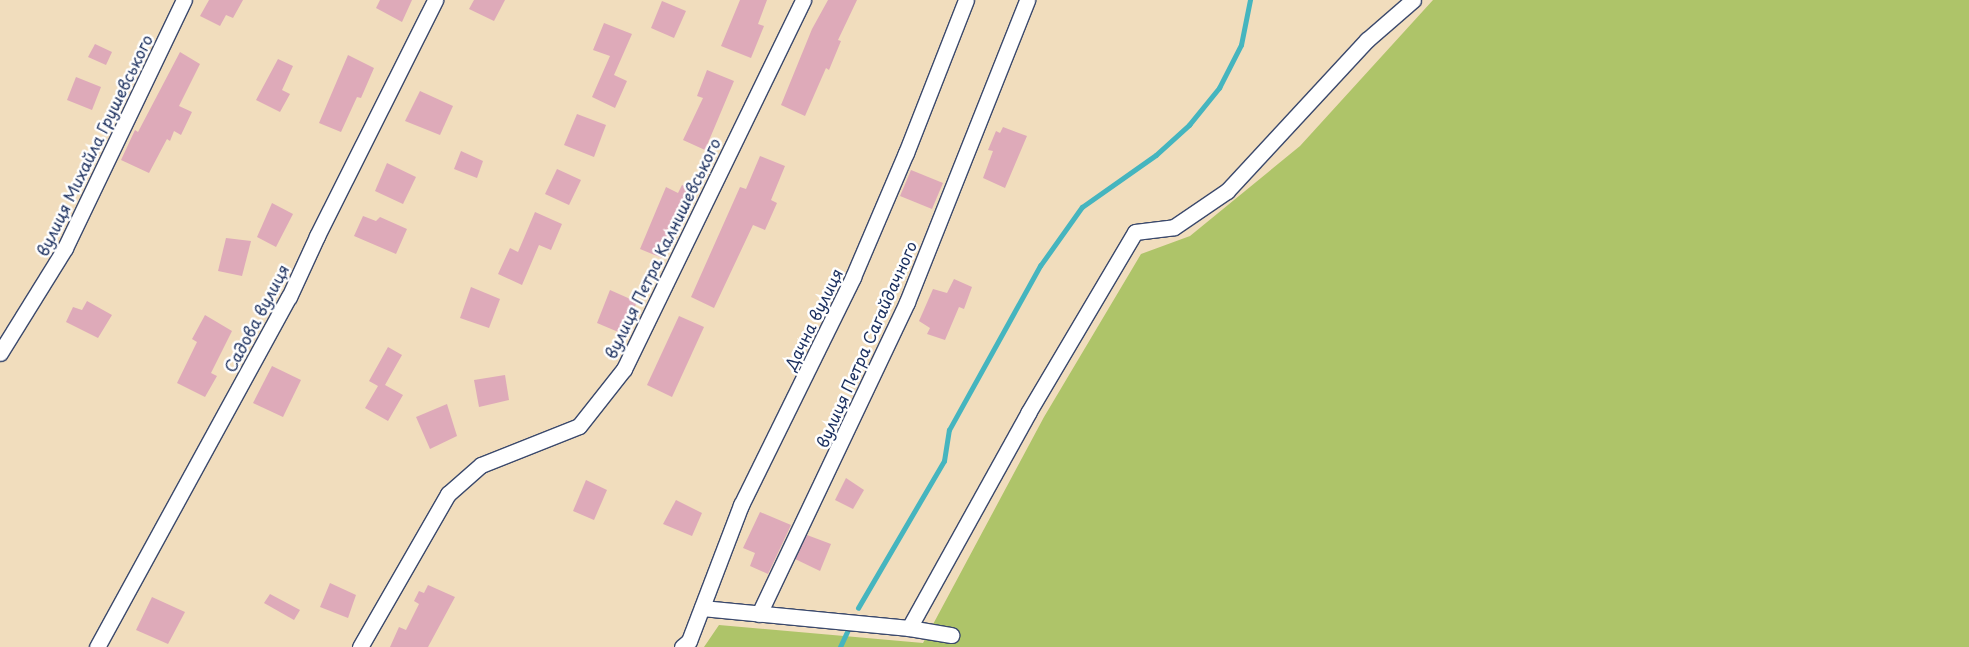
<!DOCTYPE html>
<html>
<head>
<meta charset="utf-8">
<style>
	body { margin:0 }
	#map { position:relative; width:1969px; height:647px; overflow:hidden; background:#f1ddbd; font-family:"Playpen Sans",sans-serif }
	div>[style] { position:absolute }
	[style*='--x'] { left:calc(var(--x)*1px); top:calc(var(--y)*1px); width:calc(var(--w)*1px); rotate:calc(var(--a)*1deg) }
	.green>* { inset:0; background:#aec469 }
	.stream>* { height:4.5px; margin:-2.25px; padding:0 2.25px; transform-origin:2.25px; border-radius:2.25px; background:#45b5bf }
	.building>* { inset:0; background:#deaab9 }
	.roads { filter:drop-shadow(1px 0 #3b496c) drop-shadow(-1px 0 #3b496c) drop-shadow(0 1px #3b496c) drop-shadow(0 -1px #3b496c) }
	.minor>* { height:15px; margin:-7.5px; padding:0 7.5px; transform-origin:7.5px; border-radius:7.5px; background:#fff }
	span { translate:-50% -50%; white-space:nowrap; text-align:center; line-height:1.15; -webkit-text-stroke:5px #fff; paint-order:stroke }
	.street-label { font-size:16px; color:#1b2f5e }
</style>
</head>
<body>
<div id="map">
	<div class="green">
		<i style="clip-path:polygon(1433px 0,1969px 0,1969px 647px,704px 647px,719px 625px,923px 643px,1044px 417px,1141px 254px,1190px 236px,1300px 146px)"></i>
	</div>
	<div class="stream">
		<i style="--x:858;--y:608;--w:170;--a:-59.7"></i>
		<i style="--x:944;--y:461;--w:31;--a:-81"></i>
		<i style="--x:949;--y:430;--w:188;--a:-61"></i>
		<i style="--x:1040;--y:266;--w:72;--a:-54.6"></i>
		<i style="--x:1082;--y:207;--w:90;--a:-35.1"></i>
		<i style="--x:1156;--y:155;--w:45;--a:-42.3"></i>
		<i style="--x:1189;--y:125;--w:48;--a:-51"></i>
		<i style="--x:1219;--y:88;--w:48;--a:-62.9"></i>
		<i style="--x:1241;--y:45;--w:46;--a:-78.7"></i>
		<i style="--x:840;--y:647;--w:23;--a:-65"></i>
	</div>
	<div class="building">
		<i style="clip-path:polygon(209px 0,243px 0,233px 18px,226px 15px,220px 26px,200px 16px)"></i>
		<i style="clip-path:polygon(380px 0,412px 0,402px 22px,376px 8px)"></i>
		<i style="clip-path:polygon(474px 0,505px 0,494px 21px,469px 9px)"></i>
		<i style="clip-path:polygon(740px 0,767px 0,758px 24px,764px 26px,751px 58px,721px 46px)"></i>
		<i style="clip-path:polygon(828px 0,857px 0,838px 40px,841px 41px,829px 70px,826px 68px,805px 116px,781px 105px,812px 29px)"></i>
		<i style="clip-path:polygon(662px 1px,686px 11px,674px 38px,651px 28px)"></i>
		<i style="clip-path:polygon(604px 23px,632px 34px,614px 75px,627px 81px,615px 108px,592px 97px,610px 56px,593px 50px)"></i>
		<i style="clip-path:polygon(95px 44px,112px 52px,106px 65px,88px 57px)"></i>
		<i style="clip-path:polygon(180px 52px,200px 64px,179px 106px,192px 112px,181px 135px,174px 131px,170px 141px,167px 139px,149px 173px,121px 160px,135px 130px,138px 132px)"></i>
		<i style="clip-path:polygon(348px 55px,374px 68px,361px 98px,357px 97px,341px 132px,319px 123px)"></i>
		<i style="clip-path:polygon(278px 59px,293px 66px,282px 90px,290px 94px,280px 112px,256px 100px)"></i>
		<i style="clip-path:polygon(707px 70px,734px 81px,705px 150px,683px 140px,703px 98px,697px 96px)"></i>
		<i style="clip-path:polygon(76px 77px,101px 87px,92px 110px,67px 100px)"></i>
		<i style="clip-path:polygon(420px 91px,453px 106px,440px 135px,405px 121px)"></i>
		<i style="clip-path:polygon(577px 114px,606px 125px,594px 157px,564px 145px)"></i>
		<i style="clip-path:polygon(1003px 127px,1027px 136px,1005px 188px,983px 178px,993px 151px,988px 150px,996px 131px,1000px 133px)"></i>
		<i style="clip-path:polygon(461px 151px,483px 161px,477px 178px,454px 169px)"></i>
		<i style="clip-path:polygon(760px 156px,785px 166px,771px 200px,777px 203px,765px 230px,753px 225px,714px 308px,691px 297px,740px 187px,746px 189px)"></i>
		<i style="clip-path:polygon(387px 163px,416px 177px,403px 204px,375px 191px)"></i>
		<i style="clip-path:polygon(557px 169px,581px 180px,569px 205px,545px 194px)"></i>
		<i style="clip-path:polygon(911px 170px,943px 183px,932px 209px,900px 196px)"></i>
		<i style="clip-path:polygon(682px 185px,693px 190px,685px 206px,680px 204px,668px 230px,673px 232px,662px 258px,640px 249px,666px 187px,678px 193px)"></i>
		<i style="clip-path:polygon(272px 203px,293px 214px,276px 247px,257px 237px)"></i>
		<i style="clip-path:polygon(535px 212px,562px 224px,551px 250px,539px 245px,522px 285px,498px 274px,510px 248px,518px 252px)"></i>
		<i style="clip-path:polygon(363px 216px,376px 221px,380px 217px,407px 229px,396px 254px,354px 236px)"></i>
		<i style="clip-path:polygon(226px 238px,251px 241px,242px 276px,218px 271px)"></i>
		<i style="clip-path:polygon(954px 279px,972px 287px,964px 309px,959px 307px,945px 340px,927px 334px,930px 328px,919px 321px,933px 289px,947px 293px)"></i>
		<i style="clip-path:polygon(471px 287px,500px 299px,489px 328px,460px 318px)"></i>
		<i style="clip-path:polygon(610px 290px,637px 302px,623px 334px,597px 323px)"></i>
		<i style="clip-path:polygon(87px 301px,112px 315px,98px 338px,66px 322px,73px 307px,82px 310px)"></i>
		<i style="clip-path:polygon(205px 315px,232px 331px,211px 373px,217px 376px,205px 397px,177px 383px,197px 342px,192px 339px)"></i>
		<i style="clip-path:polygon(679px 316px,704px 327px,672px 397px,647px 385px)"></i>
		<i style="clip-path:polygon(388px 347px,402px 355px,385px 385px,403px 395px,388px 421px,365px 408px,378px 386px,369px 381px)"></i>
		<i style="clip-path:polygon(272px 366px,301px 380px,283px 417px,253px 403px)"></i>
		<i style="clip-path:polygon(505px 375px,509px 400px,479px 407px,474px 380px)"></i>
		<i style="clip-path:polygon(447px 404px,457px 436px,430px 449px,416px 417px)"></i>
		<i style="clip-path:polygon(846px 478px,864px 490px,853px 509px,835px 500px)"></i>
		<i style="clip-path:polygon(586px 480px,607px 490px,594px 520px,573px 511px)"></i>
		<i style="clip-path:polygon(676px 500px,702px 513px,692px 536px,663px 524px)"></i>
		<i style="clip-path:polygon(760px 512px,791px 525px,768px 574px,750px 566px,755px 553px,743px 548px)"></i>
		<i style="clip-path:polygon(807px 535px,831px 544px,820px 571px,795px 559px)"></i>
		<i style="clip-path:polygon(330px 583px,356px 595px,348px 618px,320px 607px)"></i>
		<i style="clip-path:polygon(428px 585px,455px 597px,428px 647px,390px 647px,399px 627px,406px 630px,419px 604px,414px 601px,419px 591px,424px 593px)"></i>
		<i style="clip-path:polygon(270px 594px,300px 610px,294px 620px,264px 603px)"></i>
		<i style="clip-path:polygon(152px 597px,185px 612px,168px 644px,136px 630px)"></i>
	</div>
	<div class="roads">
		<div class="minor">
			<i style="--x:0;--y:353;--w:123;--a:-58.2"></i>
			<i style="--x:65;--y:248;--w:275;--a:-64.4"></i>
			<i style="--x:702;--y:608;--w:208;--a:5.5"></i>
			<i style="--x:909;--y:628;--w:43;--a:9.5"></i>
			<i style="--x:759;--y:614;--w:345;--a:-64.6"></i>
			<i style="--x:907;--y:302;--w:325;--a:-68.3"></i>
			<i style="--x:909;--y:628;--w:246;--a:-61"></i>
			<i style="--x:1028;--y:413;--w:210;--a:-59.4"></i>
			<i style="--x:1135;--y:232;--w:39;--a:-7"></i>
			<i style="--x:1174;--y:227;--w:64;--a:-34.2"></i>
			<i style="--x:1227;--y:191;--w:206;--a:-47.2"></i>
			<i style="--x:1367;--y:40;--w:61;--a:-41"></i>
			<i style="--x:97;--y:647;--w:399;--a:-61.3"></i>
			<i style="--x:289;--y:297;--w:67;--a:-65.3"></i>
			<i style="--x:317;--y:236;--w:264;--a:-63.4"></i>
			<i style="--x:360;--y:647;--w:177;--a:-60.1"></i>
			<i style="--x:448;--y:494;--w:44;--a:-41.3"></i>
			<i style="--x:481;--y:465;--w:105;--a:-21.7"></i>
			<i style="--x:579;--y:426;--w:73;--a:-51.7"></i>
			<i style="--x:624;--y:369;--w:410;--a:-64.1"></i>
			<i style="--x:682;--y:647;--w:9;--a:-41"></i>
			<i style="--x:689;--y:641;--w:146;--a:-69.1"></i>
			<i style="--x:741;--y:505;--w:254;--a:-63.8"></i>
			<i style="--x:853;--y:277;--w:135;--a:-66.9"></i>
			<i style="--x:906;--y:153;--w:164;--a:-68.6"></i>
		</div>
	</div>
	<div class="street-label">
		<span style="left:94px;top:145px;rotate:-64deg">вулиця Михайла Грушевського</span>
		<span style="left:662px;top:248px;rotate:-64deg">вулиця Петра Калнишевського</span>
		<span style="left:256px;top:318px;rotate:-62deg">Садова вулиця</span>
		<span style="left:813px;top:319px;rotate:-64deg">Дачна вулиця</span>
		<span style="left:866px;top:344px;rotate:-66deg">вулиця Петра Сагайдачного</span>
	</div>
</div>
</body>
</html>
